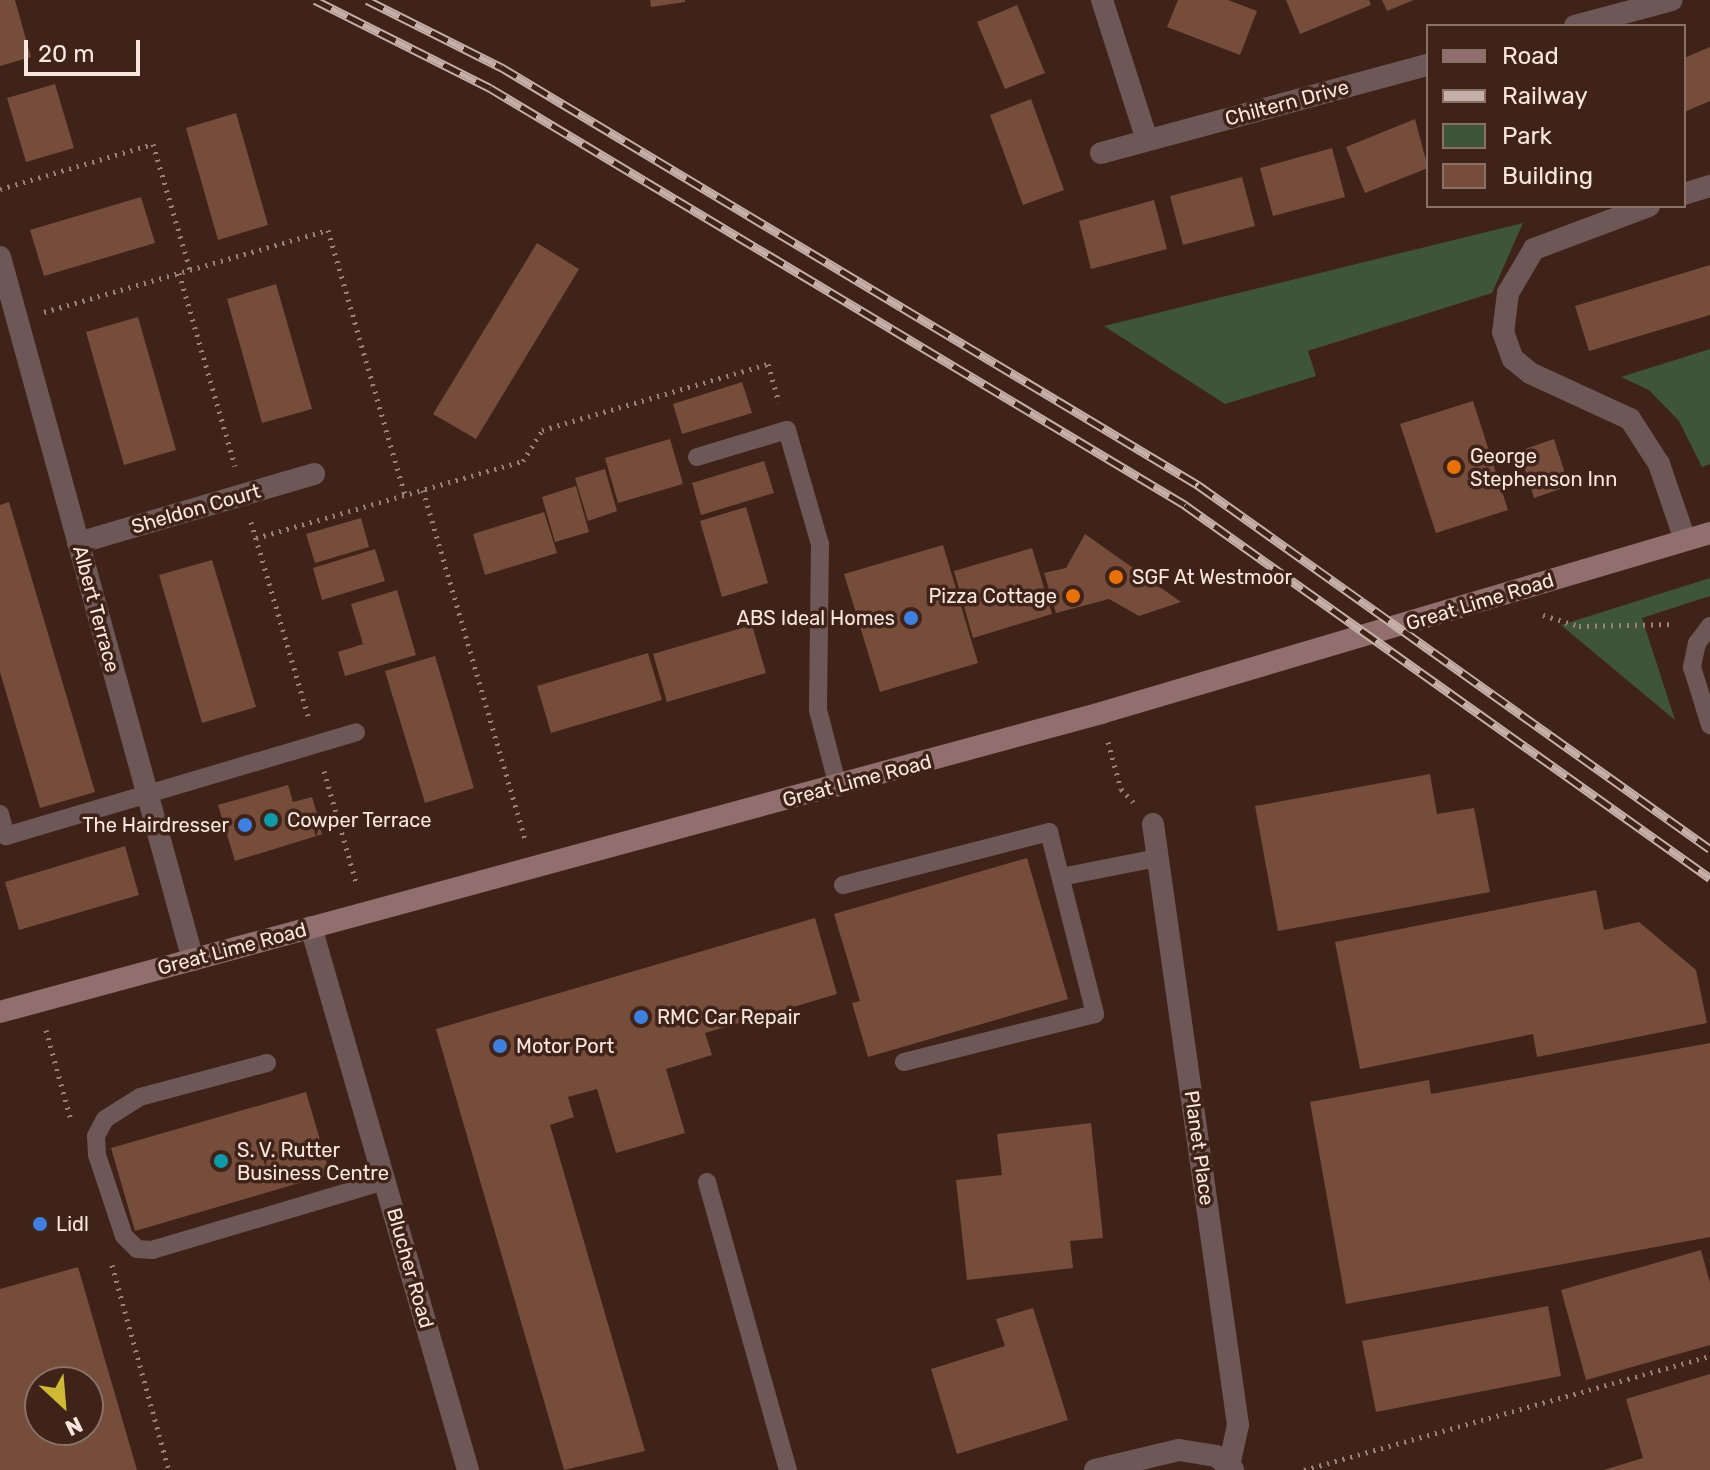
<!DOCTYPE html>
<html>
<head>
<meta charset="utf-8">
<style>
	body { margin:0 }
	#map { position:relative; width:1710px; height:1470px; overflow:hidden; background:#3f2319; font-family:Rubik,sans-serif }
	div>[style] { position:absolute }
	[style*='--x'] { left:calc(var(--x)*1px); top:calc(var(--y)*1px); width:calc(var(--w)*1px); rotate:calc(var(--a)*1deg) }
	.green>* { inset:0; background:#3f5539 }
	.building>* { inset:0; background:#764c3b }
	.path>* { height:5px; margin-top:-2.5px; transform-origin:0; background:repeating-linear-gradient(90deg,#998179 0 2px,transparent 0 8px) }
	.service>* { height:18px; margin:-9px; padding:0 9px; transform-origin:9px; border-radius:9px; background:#6d5757 }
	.minor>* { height:22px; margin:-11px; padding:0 11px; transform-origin:11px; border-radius:11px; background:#6d5757 }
	.secondary>* { height:22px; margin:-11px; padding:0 11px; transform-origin:11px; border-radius:11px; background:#916f6f }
	.rail>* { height:9px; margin-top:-4.5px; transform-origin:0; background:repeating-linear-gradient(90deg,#3f2319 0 18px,#c5afa8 0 36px); box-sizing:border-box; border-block:2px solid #c5afa8 }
	.dots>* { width:22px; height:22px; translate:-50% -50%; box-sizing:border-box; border:4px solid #3f2319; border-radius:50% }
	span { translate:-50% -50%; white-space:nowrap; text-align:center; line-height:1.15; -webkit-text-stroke:7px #3f2319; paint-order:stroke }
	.street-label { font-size:20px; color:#f9e6df }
	.poi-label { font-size:20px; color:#f9e6df }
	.left { translate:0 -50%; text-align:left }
	.right { translate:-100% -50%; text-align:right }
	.legend { position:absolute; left:1426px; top:24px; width:260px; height:184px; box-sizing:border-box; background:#3f2319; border:2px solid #897168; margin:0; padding:10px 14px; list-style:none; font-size:24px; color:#f9e6df }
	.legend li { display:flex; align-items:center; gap:16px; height:40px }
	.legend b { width:40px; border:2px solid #897168 }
	.north { position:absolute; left:24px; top:1366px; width:80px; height:80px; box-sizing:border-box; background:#3f2319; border:2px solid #897168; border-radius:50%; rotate:154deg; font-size:22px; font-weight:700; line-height:32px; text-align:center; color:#f9e6df }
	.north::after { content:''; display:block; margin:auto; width:28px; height:36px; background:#d0b837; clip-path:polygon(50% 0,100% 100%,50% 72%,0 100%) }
	.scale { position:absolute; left:24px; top:40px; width:116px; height:36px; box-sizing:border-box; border:4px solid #f9e6df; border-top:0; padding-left:10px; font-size:24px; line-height:28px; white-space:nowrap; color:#f9e6df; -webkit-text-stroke:6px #3f2319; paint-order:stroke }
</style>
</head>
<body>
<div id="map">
	<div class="green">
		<i style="clip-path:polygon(1523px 223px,1492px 293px,1308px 351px,1316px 376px,1225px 404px,1104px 326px)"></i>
		<i style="clip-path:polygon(1710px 349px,1710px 464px,1702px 467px,1679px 421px,1649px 390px,1621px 377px)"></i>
		<i style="clip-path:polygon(1710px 578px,1710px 596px,1642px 618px,1675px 720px,1561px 625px)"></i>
	</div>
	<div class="building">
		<i style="clip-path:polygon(0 0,15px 0,31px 57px,0 66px)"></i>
		<i style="clip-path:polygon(650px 0,685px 0,685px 2px,651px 7px)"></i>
		<i style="clip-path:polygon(1178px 0,1228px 0,1257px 11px,1240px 55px,1167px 27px)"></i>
		<i style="clip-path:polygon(1286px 0,1369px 0,1371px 5px,1300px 34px)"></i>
		<i style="clip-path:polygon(1382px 0,1414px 0,1387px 11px)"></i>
		<i style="clip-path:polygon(1017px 5px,1045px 73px,1005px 89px,977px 22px)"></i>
		<i style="clip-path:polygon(1710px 47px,1710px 101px,1684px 112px,1684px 58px)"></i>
		<i style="clip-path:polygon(55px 84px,74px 148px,26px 162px,7px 98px)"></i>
		<i style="clip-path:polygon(1031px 99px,1064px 190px,1023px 205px,990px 115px)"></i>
		<i style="clip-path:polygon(236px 113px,268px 225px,218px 240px,186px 128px)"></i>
		<i style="clip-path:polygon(1415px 119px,1428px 168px,1365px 193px,1346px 147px)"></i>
		<i style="clip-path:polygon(1332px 148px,1345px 197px,1273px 216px,1260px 168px)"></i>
		<i style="clip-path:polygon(1242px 177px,1255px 226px,1183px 245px,1170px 196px)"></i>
		<i style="clip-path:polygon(141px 197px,155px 243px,44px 276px,30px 230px)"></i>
		<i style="clip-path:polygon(1154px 200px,1167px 249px,1091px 269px,1079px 221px)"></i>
		<i style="clip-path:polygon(537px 243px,579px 269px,476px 439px,433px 414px)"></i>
		<i style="clip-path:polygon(1710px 265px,1710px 315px,1589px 351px,1575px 306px)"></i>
		<i style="clip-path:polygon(276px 284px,312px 409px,262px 423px,227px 299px)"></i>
		<i style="clip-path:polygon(138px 317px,176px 450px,124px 465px,86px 332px)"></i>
		<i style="clip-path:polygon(742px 382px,752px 413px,682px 434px,673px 404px)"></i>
		<i style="clip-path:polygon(1473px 401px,1508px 510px,1436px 533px,1400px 424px)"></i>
		<i style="clip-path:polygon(670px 439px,683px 484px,618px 503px,605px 458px)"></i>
		<i style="clip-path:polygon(1554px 439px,1569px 486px,1534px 498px,1519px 451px)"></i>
		<i style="clip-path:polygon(764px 461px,774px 493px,701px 515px,692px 483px)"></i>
		<i style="clip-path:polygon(605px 469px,617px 511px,588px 521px,575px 478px)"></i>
		<i style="clip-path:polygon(576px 486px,589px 532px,555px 542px,542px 497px)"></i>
		<i style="clip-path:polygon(9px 502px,95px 792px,40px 808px,0 672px,0 505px)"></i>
		<i style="clip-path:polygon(746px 507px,768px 583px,722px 597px,700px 521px)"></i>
		<i style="clip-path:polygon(544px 512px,557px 553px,485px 575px,473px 534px)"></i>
		<i style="clip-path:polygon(361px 518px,369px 547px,315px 563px,306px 534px)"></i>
		<i style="clip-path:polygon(1085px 534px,1181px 602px,1139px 616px,1109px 599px,1056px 613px,1044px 573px,1066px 568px)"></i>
		<i style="clip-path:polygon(943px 545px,978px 663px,880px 692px,844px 574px)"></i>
		<i style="clip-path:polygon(1032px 548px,1052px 614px,973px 638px,954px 571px)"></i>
		<i style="clip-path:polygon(375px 549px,385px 581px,322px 600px,313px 568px)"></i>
		<i style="clip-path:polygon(212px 560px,256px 707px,202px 723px,159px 575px)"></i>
		<i style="clip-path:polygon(397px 590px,416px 655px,345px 676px,338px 652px,363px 644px,351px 604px)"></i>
		<i style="clip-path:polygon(752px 625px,766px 673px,667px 702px,653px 654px)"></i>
		<i style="clip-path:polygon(648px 653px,662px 700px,551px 733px,537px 686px)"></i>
		<i style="clip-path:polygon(435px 656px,474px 788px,425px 803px,385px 671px)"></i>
		<i style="clip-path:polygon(1430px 774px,1437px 814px,1474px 808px,1490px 892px,1278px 931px,1255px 806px)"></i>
		<i style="clip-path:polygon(288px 785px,293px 802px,312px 797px,323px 834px,235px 861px,218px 805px)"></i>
		<i style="clip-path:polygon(125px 846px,139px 895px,19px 930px,5px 882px)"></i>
		<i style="clip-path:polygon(1027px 858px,1068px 999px,868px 1057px,852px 1003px,860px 1001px,834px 914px)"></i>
		<i style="clip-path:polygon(1596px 890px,1604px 930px,1639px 922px,1696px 970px,1707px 1023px,1537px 1057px,1533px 1034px,1360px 1069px,1335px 942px)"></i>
		<i style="clip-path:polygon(815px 918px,837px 994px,705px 1033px,712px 1055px,666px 1069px,685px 1133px,616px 1153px,597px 1089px,568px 1097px,574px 1117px,550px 1125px,645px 1451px,564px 1470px,436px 1029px)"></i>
		<i style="clip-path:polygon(1710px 1043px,1710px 1237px,1346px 1304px,1310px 1102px,1429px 1080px,1431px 1094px)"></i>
		<i style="clip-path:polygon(306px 1092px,330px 1174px,135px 1231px,111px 1148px)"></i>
		<i style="clip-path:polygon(1091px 1123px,1103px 1238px,1070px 1241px,1073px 1268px,967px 1280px,956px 1180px,1002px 1175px,997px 1134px)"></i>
		<i style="clip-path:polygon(1701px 1250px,1710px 1283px,1710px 1345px,1586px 1380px,1561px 1290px)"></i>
		<i style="clip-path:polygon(evenodd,78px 1267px,137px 1470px,0 1470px,0 1289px,78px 1267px,40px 1382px,88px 1382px,88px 1430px,40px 1430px,40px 1382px)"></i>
		<i style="clip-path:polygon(1548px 1306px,1561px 1376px,1376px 1412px,1362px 1341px)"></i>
		<i style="clip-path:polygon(1033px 1308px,1068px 1420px,957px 1454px,931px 1369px,1005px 1346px,996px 1319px)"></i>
		<i style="clip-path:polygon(1710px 1374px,1710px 1470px,1604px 1470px,1643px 1458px,1626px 1399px)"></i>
	</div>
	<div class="path">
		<i style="--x:0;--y:189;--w:159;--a:-16.4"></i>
		<i style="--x:153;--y:144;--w:131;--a:73.6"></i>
		<i style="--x:179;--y:273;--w:201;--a:73.8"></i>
		<i style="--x:44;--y:312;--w:296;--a:-16.1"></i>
		<i style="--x:328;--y:230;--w:276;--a:73.8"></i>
		<i style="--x:423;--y:490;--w:363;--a:73.7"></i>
		<i style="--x:251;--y:522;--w:202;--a:73.6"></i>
		<i style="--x:256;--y:538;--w:278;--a:-16.1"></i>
		<i style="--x:523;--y:461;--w:36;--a:-58"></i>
		<i style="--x:542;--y:430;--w:235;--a:-16.3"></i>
		<i style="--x:768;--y:364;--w:40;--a:74"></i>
		<i style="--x:1543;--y:615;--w:38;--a:17"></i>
		<i style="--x:1579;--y:626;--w:96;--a:-1.2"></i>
		<i style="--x:1108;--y:742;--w:49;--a:74.5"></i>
		<i style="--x:1121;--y:789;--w:21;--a:47"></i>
		<i style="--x:324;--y:771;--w:119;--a:73.9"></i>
		<i style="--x:46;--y:1030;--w:93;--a:74.5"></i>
		<i style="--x:112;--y:1265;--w:213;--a:74.5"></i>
		<i style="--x:1304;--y:1470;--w:422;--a:-15.7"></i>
	</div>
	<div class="service">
		<i style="--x:697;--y:457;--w:94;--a:-16.7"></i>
		<i style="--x:787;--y:430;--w:119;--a:73.9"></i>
		<i style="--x:820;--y:544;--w:166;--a:90.7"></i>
		<i style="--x:818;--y:710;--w:80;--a:75.4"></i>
		<i style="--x:1710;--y:626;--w:21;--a:127"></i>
		<i style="--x:1697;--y:643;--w:25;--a:102"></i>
		<i style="--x:1692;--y:667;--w:61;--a:72.8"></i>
		<i style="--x:0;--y:814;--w:23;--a:75"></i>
		<i style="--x:6;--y:836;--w:365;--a:-16.5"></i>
		<i style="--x:1061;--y:877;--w:98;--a:-11.2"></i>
		<i style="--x:843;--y:885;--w:213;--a:-14.4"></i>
		<i style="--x:1049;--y:832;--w:188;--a:75.8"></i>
		<i style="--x:1095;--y:1014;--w:197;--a:165.9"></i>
		<i style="--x:267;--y:1063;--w:131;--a:165"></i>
		<i style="--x:140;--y:1097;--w:41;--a:147.8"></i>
		<i style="--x:105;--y:1119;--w:19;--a:118"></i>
		<i style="--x:96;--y:1136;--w:19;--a:87"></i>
		<i style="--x:97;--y:1155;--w:85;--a:71.6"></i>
		<i style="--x:124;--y:1236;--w:18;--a:45"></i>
		<i style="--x:137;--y:1249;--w:15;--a:4"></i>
		<i style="--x:152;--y:1250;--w:243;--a:-16.5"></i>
		<i style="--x:707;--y:1182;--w:299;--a:74.3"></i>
	</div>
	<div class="minor">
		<i style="--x:1102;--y:0;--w:147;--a:72.2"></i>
		<i style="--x:1575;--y:26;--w:100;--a:-15"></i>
		<i style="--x:1101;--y:153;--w:339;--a:-15.1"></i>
		<i style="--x:1684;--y:194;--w:27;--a:-17"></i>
		<i style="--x:1649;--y:206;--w:123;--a:159.5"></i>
		<i style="--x:1534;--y:249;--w:51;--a:120.6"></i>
		<i style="--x:1508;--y:293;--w:39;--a:97"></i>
		<i style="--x:1503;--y:332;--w:29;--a:70"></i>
		<i style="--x:1513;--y:359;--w:22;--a:39"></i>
		<i style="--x:1530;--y:373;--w:110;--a:24.7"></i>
		<i style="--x:1630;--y:419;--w:54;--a:57.2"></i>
		<i style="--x:1659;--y:464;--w:80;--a:71.1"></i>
		<i style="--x:0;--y:257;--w:729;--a:74.65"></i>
		<i style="--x:78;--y:543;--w:246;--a:-16.3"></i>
		<i style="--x:1153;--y:824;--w:607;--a:81.95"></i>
		<i style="--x:1238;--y:1425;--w:42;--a:102.4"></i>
		<i style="--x:311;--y:927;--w:565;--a:73.87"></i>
		<i style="--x:1095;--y:1470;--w:86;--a:-13.4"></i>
		<i style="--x:1179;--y:1450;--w:37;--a:9"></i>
		<i style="--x:1216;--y:1456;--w:22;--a:39"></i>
	</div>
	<div class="secondary">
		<i style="--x:0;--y:1012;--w:1141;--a:-15.19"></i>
		<i style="--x:1101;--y:713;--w:635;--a:-16.47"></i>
	</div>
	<div class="rail">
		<i style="--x:315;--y:0;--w:196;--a:26.7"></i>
		<i style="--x:490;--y:88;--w:811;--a:30.96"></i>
		<i style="--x:1185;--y:505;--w:644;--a:35.39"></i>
		<i style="--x:367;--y:0;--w:150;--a:26.6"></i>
		<i style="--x:501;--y:67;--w:813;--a:30.95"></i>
		<i style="--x:1198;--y:485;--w:628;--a:35.41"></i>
	</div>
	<div class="dots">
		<i style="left:1454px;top:467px;background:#e8710a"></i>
		<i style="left:1116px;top:577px;background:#e8710a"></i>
		<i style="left:1073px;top:596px;background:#e8710a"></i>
		<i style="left:911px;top:618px;background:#3f7fe0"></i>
		<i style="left:271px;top:820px;background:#0f9aa8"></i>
		<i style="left:245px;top:825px;background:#3f7fe0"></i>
		<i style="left:641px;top:1017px;background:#3f7fe0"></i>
		<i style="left:500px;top:1046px;background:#3f7fe0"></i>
		<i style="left:221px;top:1161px;background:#0f9aa8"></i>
		<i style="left:40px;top:1224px;background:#3f7fe0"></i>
	</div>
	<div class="street-label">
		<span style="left:1287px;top:103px;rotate:-15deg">Chiltern Drive</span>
		<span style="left:196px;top:509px;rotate:-16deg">Sheldon Court</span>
		<span style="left:1480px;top:602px;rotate:-17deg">Great Lime Road</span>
		<span style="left:96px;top:609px;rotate:75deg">Albert Terrace</span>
		<span style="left:857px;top:781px;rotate:-15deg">Great Lime Road</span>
		<span style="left:232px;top:949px;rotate:-15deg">Great Lime Road</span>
		<span style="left:1199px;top:1148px;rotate:82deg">Planet Place</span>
		<span style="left:410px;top:1268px;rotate:74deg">Blucher Road</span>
	</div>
	<div class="poi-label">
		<span class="left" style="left:1470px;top:468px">George<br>Stephenson Inn</span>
		<span class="left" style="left:1132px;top:577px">SGF At Westmoor</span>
		<span class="right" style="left:1057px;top:596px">Pizza Cottage</span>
		<span class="right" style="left:895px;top:618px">ABS Ideal Homes</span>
		<span class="left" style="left:287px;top:820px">Cowper Terrace</span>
		<span class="right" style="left:229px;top:825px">The Hairdresser</span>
		<span class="left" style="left:657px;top:1017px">RMC Car Repair</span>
		<span class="left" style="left:516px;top:1046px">Motor Port</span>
		<span class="left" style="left:237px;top:1162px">S. V. Rutter<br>Business Centre</span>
		<span class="left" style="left:56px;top:1224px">Lidl</span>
	</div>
	<ul class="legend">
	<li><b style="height:10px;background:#916f6f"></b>Road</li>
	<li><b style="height:10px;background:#c5afa8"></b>Railway</li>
	<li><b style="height:22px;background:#3f5539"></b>Park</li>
	<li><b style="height:22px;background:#764c3b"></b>Building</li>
	</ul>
	<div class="north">N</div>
	<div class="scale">20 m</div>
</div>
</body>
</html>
